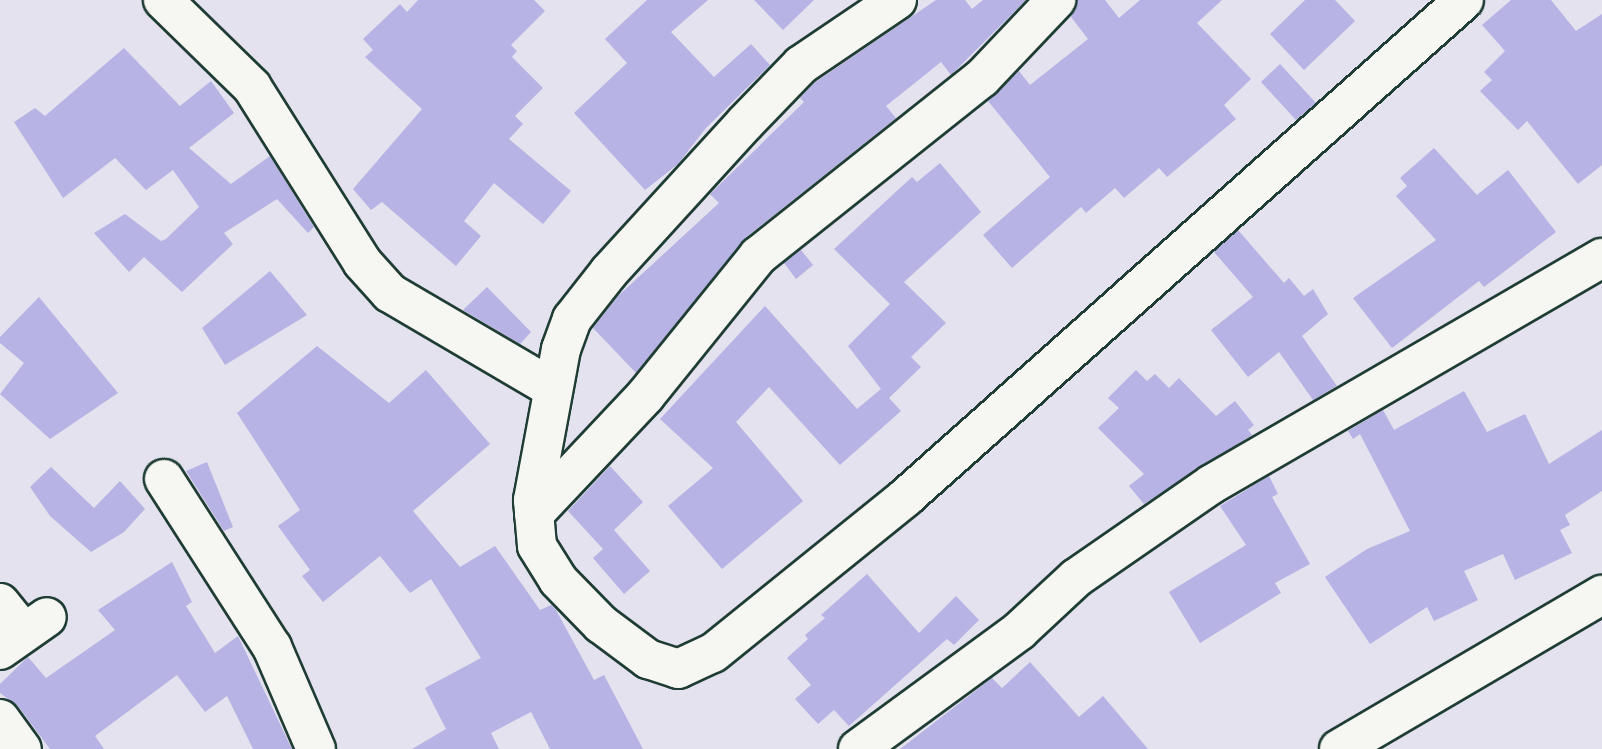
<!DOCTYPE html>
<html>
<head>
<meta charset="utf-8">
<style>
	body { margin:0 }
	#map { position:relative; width:1602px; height:749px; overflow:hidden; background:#e3e2ee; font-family:Pangolin,sans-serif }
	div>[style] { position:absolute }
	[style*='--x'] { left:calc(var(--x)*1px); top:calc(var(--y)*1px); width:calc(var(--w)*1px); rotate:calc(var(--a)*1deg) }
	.building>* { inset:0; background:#b7b3e4 }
	.roads { filter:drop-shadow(2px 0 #1f3d34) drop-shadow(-2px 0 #1f3d34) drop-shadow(0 2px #1f3d34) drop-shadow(0 -2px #1f3d34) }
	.minor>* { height:38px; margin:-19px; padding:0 19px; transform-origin:19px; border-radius:19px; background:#f6f6f2 }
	span { translate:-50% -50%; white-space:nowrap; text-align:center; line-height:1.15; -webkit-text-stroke:6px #f6f6f2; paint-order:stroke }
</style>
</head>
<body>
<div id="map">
	<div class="building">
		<i style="clip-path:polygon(418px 0,534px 0,545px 11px,511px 45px,517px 51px,512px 57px,543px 88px,515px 116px,523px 124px,509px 139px,571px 191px,543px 224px,494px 183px,464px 221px,481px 236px,456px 266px,382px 202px,371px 210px,353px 189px,422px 109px,365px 57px,373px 50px,363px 39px,400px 4px,407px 12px)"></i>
		<i style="clip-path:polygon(647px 0,708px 0,671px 32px,714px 77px,751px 44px,770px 65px,706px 128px,678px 164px,645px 190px,574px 113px,627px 63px,605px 39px)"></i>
		<i style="clip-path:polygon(754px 0,814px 0,783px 30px)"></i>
		<i style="clip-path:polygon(936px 0,965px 0,972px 9px,983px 0,1026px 0,951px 75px,941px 62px,886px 106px,896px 118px,744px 239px,636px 373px,593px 328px,618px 296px,719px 203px,710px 194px,804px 102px,800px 98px,814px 83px)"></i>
		<i style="clip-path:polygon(1077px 0,1105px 0,1119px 18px,1140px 0,1222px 0,1197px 23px,1251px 79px,1224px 105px,1236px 119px,1167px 177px,1159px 168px,1124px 198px,1115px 188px,1086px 213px,1081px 207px,1012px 268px,983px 235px,1050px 177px,988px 101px,1019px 71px,1030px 85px,1088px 39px,1071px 17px)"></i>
		<i style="clip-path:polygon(1305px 0,1335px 0,1355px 21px,1304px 70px,1270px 34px)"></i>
		<i style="clip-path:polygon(1511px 0,1551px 0,1576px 31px,1602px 14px,1602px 165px,1578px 184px,1527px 121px,1518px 130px,1480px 91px,1492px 80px,1484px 72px,1505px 51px,1482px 25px)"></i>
		<i style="clip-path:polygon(124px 48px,180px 106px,211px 81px,234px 113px,189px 148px,231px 184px,270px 156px,314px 227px,308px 233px,277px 199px,224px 233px,233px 244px,182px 292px,144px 257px,129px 272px,94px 233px,125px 214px,161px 241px,166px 239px,199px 207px,173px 170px,146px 190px,115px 158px,63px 198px,14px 122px,35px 108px,45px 116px)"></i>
		<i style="clip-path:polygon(1280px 64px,1316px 103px,1296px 120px,1261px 82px)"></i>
		<i style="clip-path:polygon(1434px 148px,1477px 195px,1508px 170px,1556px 232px,1484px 287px,1479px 281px,1392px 348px,1353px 298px,1436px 240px,1396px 196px,1407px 186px,1400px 178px)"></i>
		<i style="clip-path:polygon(940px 163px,981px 212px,904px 282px,946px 323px,911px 357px,921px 367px,889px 398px,901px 411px,840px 465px,769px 387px,736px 422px,803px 501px,722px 569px,668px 506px,713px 468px,660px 419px,765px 306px,857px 409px,881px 389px,884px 393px,848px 346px,890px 304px,834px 249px,912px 177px,917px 182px)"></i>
		<i style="clip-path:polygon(1238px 230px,1284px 283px,1289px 278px,1304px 296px,1313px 289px,1328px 314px,1302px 336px,1337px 386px,1313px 400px,1279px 352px,1248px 377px,1211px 330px,1253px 297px,1214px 252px)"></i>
		<i style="clip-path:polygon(801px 250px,813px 265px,796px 279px,784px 263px)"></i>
		<i style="clip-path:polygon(270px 271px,307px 315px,225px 365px,202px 328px)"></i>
		<i style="clip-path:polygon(487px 287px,531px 332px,520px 344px,463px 310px)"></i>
		<i style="clip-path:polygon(39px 297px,118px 393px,50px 439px,0 394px,24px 363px,0 343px,0 337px)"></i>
		<i style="clip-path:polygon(317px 346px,389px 403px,426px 370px,490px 444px,413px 511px,460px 567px,495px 546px,540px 610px,551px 605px,556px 610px,594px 680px,604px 675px,643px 749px,550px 749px,531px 712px,491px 733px,499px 749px,412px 749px,446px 729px,425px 688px,481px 658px,431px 579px,410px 593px,380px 556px,323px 602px,302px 576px,310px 570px,278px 526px,300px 510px,237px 413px)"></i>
		<i style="clip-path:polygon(1136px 370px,1147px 381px,1155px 374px,1169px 388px,1179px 378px,1216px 416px,1235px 401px,1254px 425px,1248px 430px,1252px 435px,1144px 504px,1129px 486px,1144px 474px,1098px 428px,1119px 408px,1108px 398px)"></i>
		<i style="clip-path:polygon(1464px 391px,1487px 432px,1525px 414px,1549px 464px,1602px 430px,1602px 491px,1565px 515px,1570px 525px,1560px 530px,1572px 553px,1515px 580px,1503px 554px,1464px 571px,1478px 600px,1434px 621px,1427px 607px,1370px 644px,1325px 577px,1367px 549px,1410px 531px,1360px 434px,1353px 439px,1348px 431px,1383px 410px,1394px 430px)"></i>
		<i style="clip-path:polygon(207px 462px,233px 527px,224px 531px,186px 471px)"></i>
		<i style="clip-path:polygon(610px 466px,643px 502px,614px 530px,650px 571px,624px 594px,593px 558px,603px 549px,568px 511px)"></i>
		<i style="clip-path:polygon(51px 467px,94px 508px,120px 481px,145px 509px,124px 532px,91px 552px,50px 516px,30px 487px)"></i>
		<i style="clip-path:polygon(1269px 476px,1278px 494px,1272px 497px,1310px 564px,1275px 583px,1281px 593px,1200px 643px,1169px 592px,1246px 545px,1220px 506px)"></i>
		<i style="clip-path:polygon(172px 562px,192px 602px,186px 606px,215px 653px,238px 636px,292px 749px,253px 749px,227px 696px,205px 712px,177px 675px,95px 736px,104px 749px,50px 749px,18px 706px,0 693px,0 684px,28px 657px,46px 678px,115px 630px,98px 610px)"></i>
		<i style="clip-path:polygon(867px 574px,919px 633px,956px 596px,979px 620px,954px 645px,947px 639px,849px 726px,834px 710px,818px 724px,795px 699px,811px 685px,787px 658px,808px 639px,805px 635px,825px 618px,821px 615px)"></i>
		<i style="clip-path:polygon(1030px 662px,1079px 717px,1103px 696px,1148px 749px,900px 749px,992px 678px,1002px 688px)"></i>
	</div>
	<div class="roads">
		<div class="minor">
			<i style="--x:163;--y:0;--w:124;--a:44.3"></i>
			<i style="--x:252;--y:87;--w:207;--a:57.8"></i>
			<i style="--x:362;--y:262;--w:42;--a:47.9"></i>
			<i style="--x:390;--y:293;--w:188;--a:30.4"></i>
			<i style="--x:897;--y:0;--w:116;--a:145.9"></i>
			<i style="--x:801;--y:65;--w:81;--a:134"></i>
			<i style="--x:745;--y:123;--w:202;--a:132.4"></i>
			<i style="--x:609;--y:272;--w:60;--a:128.2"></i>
			<i style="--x:572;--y:319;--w:32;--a:110"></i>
			<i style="--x:561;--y:349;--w:154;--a:100.5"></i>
			<i style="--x:533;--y:500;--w:46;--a:85"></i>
			<i style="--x:537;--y:546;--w:40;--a:58"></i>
			<i style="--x:558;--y:580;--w:62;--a:45.7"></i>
			<i style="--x:601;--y:624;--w:59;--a:36.7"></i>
			<i style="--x:648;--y:659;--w:32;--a:18"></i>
			<i style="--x:678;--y:669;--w:38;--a:-25"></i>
			<i style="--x:713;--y:653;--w:248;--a:-38.9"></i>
			<i style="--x:906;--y:497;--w:747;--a:-41.69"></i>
			<i style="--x:164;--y:479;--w:200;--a:57.3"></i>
			<i style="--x:272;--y:647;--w:111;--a:66.7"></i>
			<i style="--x:534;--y:514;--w:163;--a:-46.7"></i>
			<i style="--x:646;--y:395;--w:179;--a:-51.1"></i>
			<i style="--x:758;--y:256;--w:286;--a:-38.5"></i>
			<i style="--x:982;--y:78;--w:108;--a:-46.5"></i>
			<i style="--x:0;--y:603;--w:38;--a:51"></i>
			<i style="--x:0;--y:650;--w:57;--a:-35.1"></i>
			<i style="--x:0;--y:719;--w:37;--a:54"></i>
			<i style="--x:858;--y:749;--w:200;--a:-36.2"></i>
			<i style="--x:1019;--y:631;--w:78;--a:-42.9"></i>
			<i style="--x:1076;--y:578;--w:165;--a:-34.7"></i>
			<i style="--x:1212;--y:484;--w:451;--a:-30.1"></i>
			<i style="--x:1339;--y:749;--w:305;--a:-30.4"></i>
		</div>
	</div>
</div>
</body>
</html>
